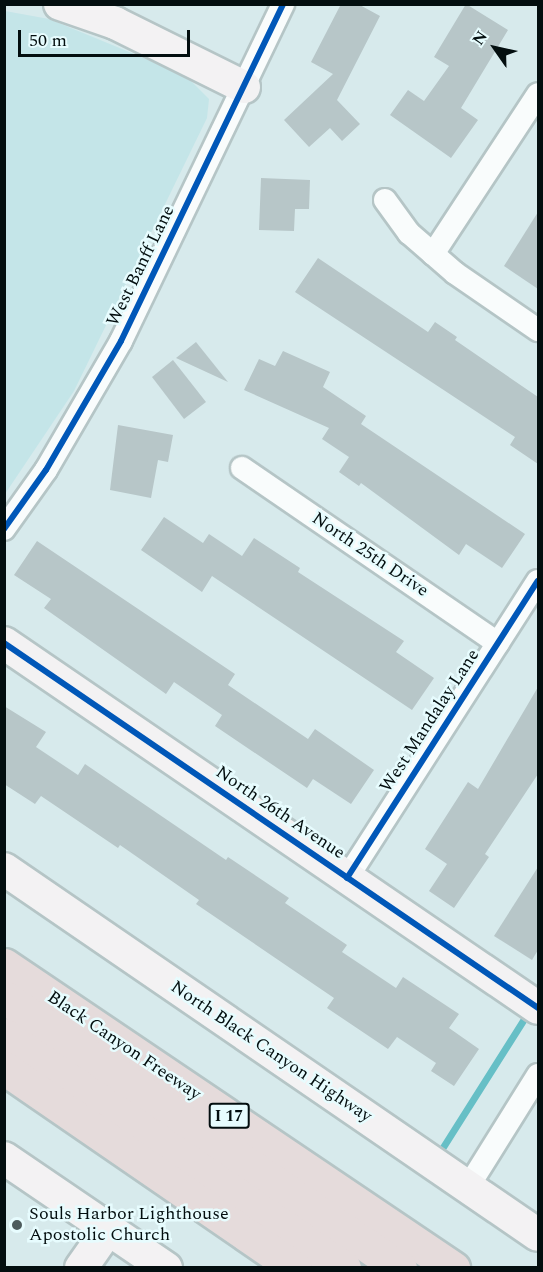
<!DOCTYPE html>
<html>
<head>
<meta charset="utf-8">
<style>
	body { margin:0 }
	#map { position:relative; width:543px; height:1272px; overflow:hidden; background:#d7eaec; font-family:Spectral,serif }
	div>[style] { position:absolute }
	[style*='--x'] { left:calc(var(--x)*1px); top:calc(var(--y)*1px); width:calc(var(--w)*1px); rotate:calc(var(--a)*1deg) }
	.built>* { inset:0; background:#c4e5e8 }
	.stream>* { height:7px; margin:-3.5px; padding:0 3.5px; transform-origin:3.5px; border-radius:3.5px; background:#66bfc6 }
	.building>* { inset:0; background:#b7c6c8 }
	.roads { filter:drop-shadow(2px 0 #b5c5c6) drop-shadow(-2px 0 #b5c5c6) drop-shadow(0 2px #b5c5c6) drop-shadow(0 -2px #b5c5c6) }
	.street>* { height:22px; margin:-11px; padding:0 11px; transform-origin:11px; border-radius:11px; background:#f9fcfc }
	.secondary>* { height:32px; margin:-16px; padding:0 16px; transform-origin:16px; border-radius:16px; background:#f3f2f3 }
	.highway>* { height:33px; margin:-16.5px; padding:0 16.5px; transform-origin:16.5px; border-radius:16.5px; background:#e5dbdb }
	.cycleway>* { height:6px; margin:-3px; padding:0 3px; transform-origin:3px; border-radius:3px; background:#0057b8 }
	.dots>* { width:16px; height:16px; translate:-50% -50%; box-sizing:border-box; border:3px solid #e7fcfe; border-radius:50% }
	span { translate:-50% -50%; white-space:nowrap; text-align:center; line-height:1.15; -webkit-text-stroke:5px #e7fcfe; paint-order:stroke }
	.shield-label span { padding:2px 4px; background:#e7fcfe; border:2px solid; border-radius:4px; -webkit-text-stroke-width:0 }
	.shield-label { font-size:16px; color:#030e0f; font-weight:700 }
	.street-label { font-size:18px; color:#030e0f }
	.poi-label { font-size:18px; color:#030e0f }
	.left { translate:0 -50%; text-align:left }
	.frame { position:absolute; inset:0; border:6px solid #030e0f; pointer-events:none }
	.north { position:absolute; left:465px; top:18px; width:60px; height:60px; -webkit-text-stroke:4px #e7fcfe; paint-order:stroke; rotate:304deg; font-size:16px; font-weight:700; line-height:24px; text-align:center; color:#030e0f }
	.north::after { content:''; display:block; margin:auto; width:21px; height:27px; background:#030e0f; clip-path:polygon(50% 0,100% 100%,50% 72%,0 100%) }
	.scale { position:absolute; left:18px; top:30px; width:172px; height:27px; box-sizing:border-box; border:3px solid #030e0f; border-top:0; padding-left:8px; font-size:18px; line-height:21px; white-space:nowrap; color:#030e0f; -webkit-text-stroke:4px #e7fcfe; paint-order:stroke }
</style>
</head>
<body>
<div id="map">
	<div class="built">
		<i style="clip-path:polygon(5px 11px,49px 19px,122px 49px,186px 76px,209px 99px,207px 118px,74px 391px,5px 494px)"></i>
	</div>
	<div class="stream">
		<i style="--x:443;--y:1147;--w:161;--a:-57.7"></i>
	</div>
	<div class="building">
		<i style="clip-path:polygon(341px 4px,358px 4px,380px 16px,337px 100px,360px 124px,342px 141px,330px 128px,309px 147px,284px 120px,333px 74px,311px 62px)"></i>
		<i style="clip-path:polygon(466px 4px,508px 30px,461px 108px,478px 120px,451px 158px,390px 115px,408px 90px,424px 101px,449px 66px,434px 57px)"></i>
		<i style="clip-path:polygon(261px 178px,310px 180px,309px 209px,295px 209px,294px 231px,259px 230px)"></i>
		<i style="clip-path:polygon(538px 212px,538px 289px,504px 266px)"></i>
		<i style="clip-path:polygon(318px 258px,428px 332px,435px 322px,457px 337px,455px 340px,538px 397px,538px 464px,510px 445px,515px 437px,295px 292px)"></i>
		<i style="clip-path:polygon(196px 342px,228px 382px,176px 358px)"></i>
		<i style="clip-path:polygon(283px 351px,330px 372px,323px 387px,366px 416px,361px 424px,525px 534px,502px 568px,466px 544px,459px 555px,361px 483px,359px 486px,339px 472px,349px 457px,322px 439px,329px 428px,244px 390px,259px 359px,275px 366px)"></i>
		<i style="clip-path:polygon(173px 360px,206px 402px,184px 419px,152px 377px)"></i>
		<i style="clip-path:polygon(118px 425px,173px 435px,168px 462px,158px 460px,151px 498px,110px 490px)"></i>
		<i style="clip-path:polygon(164px 517px,203px 543px,209px 534px,242px 556px,254px 538px,300px 568px,298px 572px,404px 641px,396px 652px,434px 678px,412px 710px,212px 576px,202px 592px,141px 550px)"></i>
		<i style="clip-path:polygon(37px 541px,235px 674px,228px 685px,308px 739px,315px 729px,374px 770px,351px 804px,313px 779px,307px 788px,215px 726px,222px 715px,174px 682px,166px 694px,44px 608px,51px 599px,14px 575px)"></i>
		<i style="clip-path:polygon(538px 687px,538px 774px,485px 854px,489px 857px,454px 908px,429px 891px,447px 864px,425px 849px,468px 782px,478px 789px)"></i>
		<i style="clip-path:polygon(4px 706px,46px 732px,36px 747px,78px 775px,85px 764px,226px 860px,228px 857px,289px 898px,285px 903px,347px 945px,342px 952px,396px 988px,403px 977px,459px 1014px,449px 1028px,479px 1049px,454px 1086px,431px 1071px,436px 1063px,397px 1037px,388px 1049px,327px 1008px,334px 998px,196px 904px,199px 900px,120px 845px,118px 848px,41px 796px,35px 804px,4px 784px)"></i>
		<i style="clip-path:polygon(538px 867px,538px 950px,532px 960px,494px 936px)"></i>
	</div>
	<div class="roads">
		<div class="street">
			<i style="--x:385;--y:200;--w:41;--a:54"></i>
			<i style="--x:409;--y:233;--w:61;--a:41"></i>
			<i style="--x:455;--y:273;--w:101;--a:34.5"></i>
			<i style="--x:433;--y:254;--w:191;--a:-56.7"></i>
			<i style="--x:242;--y:468;--w:310;--a:34.4"></i>
			<i style="--x:4;--y:529;--w:72;--a:-54.6"></i>
			<i style="--x:46;--y:470;--w:149;--a:-59.8"></i>
			<i style="--x:121;--y:341;--w:374;--a:-64.3"></i>
			<i style="--x:347;--y:878;--w:353;--a:-57.3"></i>
			<i style="--x:468;--y:1187;--w:132;--a:-58"></i>
		</div>
		<div class="secondary">
			<i style="--x:60;--y:4;--w:58;--a:19.1"></i>
			<i style="--x:115;--y:23;--w:144;--a:26.4"></i>
			<i style="--x:4;--y:643;--w:647;--a:34.35"></i>
			<i style="--x:4;--y:869;--w:647;--a:34.43"></i>
			<i style="--x:4;--y:1158;--w:196;--a:34.2"></i>
			<i style="--x:81;--y:1268;--w:49;--a:-55"></i>
		</div>
		<div class="highway">
			<i style="--x:4;--y:965;--w:542;--a:34.01"></i>
			<i style="--x:4;--y:997;--w:480;--a:34.4"></i>
			<i style="--x:4;--y:1035;--w:412;--a:34.4"></i>
			<i style="--x:4;--y:1068;--w:353;--a:34.5"></i>
		</div>
	</div>
	<div class="cycleway">
		<i style="--x:4;--y:529;--w:72;--a:-54.6"></i>
		<i style="--x:46;--y:470;--w:149;--a:-59.8"></i>
		<i style="--x:121;--y:341;--w:374;--a:-64.3"></i>
		<i style="--x:4;--y:643;--w:647;--a:34.35"></i>
		<i style="--x:347;--y:878;--w:353;--a:-57.3"></i>
	</div>
	<div class="dots">
		<i style="left:17px;top:1225px;background:#4d5b5c"></i>
	</div>
	<div class="shield-label">
		<span style="left:229px;top:1116px">I 17</span>
	</div>
	<div class="street-label">
		<span style="left:141px;top:266px;rotate:-64deg">West Banff Lane</span>
		<span style="left:370px;top:555px;rotate:34deg">North 25th Drive</span>
		<span style="left:430px;top:721px;rotate:-57deg">West Mandalay Lane</span>
		<span style="left:280px;top:813px;rotate:34deg">North 26th Avenue</span>
		<span style="left:124px;top:1046px;rotate:34deg">Black Canyon Freeway</span>
		<span style="left:271px;top:1052px;rotate:34deg">North Black Canyon Highway</span>
	</div>
	<div class="poi-label">
		<span class="left" style="left:29px;top:1225px">Souls Harbor Lighthouse<br>Apostolic Church</span>
	</div>
	<div class="frame"></div>
	<div class="north">N</div>
	<div class="scale">50 m</div>
</div>
</body>
</html>
